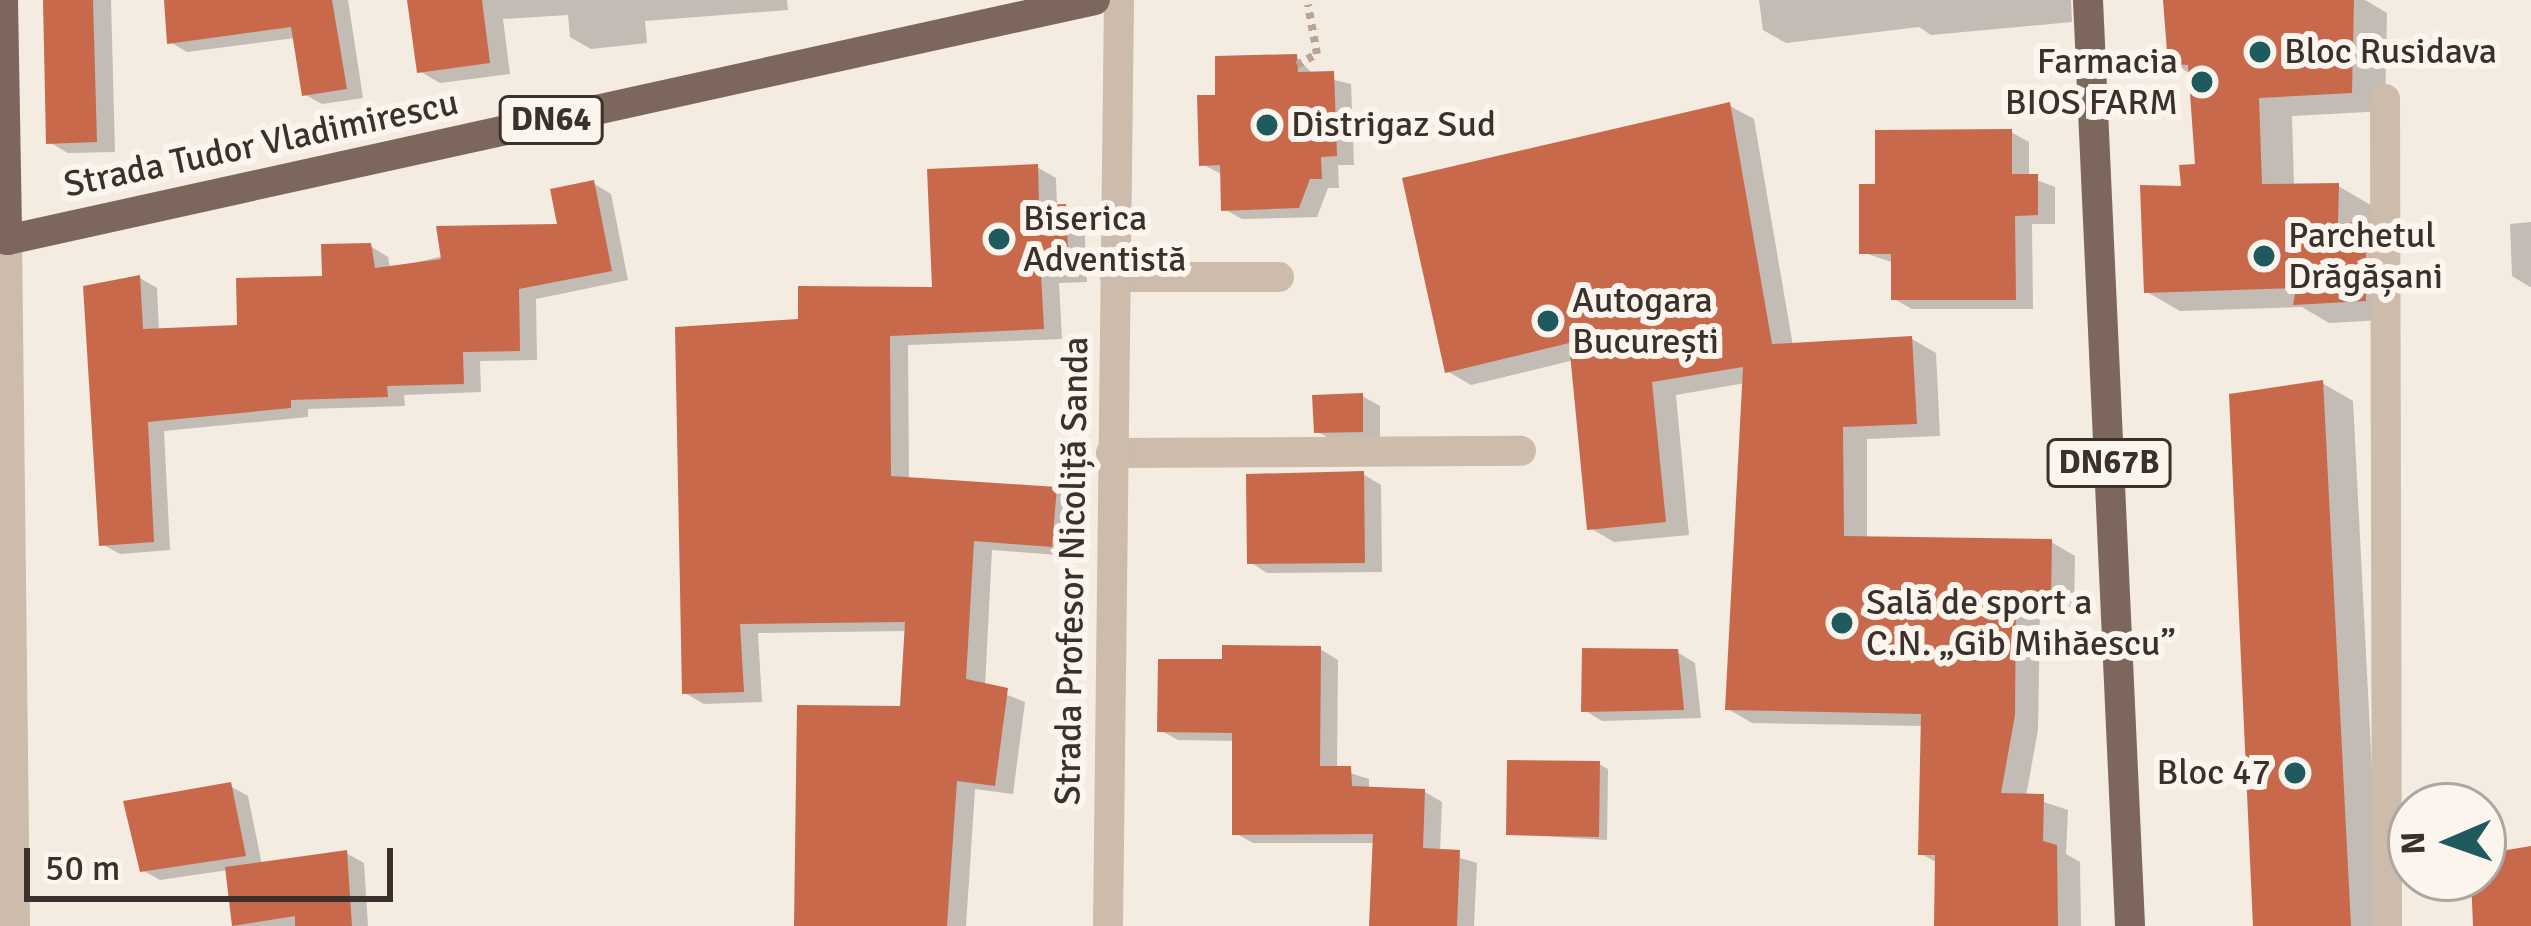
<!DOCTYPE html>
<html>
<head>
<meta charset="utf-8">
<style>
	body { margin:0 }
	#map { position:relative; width:2531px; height:926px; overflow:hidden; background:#f4ebe1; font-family:Signika,sans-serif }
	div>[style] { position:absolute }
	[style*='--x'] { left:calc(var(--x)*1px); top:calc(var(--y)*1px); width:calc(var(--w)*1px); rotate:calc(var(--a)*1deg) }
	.shadow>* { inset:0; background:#0003 }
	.building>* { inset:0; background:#c8694b }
	.path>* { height:8px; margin-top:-4px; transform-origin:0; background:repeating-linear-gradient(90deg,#b9a596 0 6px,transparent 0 12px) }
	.service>* { height:30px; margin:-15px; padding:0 15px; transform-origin:15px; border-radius:15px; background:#cdbbac }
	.minor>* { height:30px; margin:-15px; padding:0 15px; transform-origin:15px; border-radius:15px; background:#cdbbac }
	.tertiary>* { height:30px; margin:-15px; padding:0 15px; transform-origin:15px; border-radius:15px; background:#cdbbac }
	.primary>* { height:30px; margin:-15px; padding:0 15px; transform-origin:15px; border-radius:15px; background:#7d675c }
	.dots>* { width:33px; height:33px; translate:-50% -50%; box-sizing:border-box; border:6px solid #fbf5ee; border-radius:50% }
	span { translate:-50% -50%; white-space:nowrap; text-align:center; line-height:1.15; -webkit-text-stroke:12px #fbf5ee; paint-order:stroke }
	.shield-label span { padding:3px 9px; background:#fbf5ee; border:3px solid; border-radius:9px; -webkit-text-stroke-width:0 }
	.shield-label { font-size:33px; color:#3b302b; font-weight:700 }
	.poi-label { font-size:36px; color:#3b302b }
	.left { translate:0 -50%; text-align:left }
	.right { translate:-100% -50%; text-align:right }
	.street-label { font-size:36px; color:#3b302b }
	.north { position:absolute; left:2387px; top:782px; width:120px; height:120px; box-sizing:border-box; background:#fbf5ee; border:3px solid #aea6a0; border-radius:50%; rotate:268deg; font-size:33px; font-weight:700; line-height:48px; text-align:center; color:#3b302b }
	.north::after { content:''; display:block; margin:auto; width:42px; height:54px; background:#1f5a5e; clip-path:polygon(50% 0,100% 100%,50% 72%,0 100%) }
	.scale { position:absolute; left:24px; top:848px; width:369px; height:54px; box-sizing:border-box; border:6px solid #3b302b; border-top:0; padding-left:15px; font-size:36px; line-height:42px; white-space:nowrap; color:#3b302b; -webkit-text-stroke:9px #fbf5ee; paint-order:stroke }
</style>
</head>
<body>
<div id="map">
	<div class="shadow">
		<i style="clip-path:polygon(46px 0,111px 0,115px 152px,68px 153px,49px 142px)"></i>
		<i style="clip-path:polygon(168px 0,348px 0,363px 98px,322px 104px,304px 94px,295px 38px,187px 52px,170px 42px)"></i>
		<i style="clip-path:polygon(410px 0,787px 0,788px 10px,645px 21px,647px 43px,591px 49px,570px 37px,568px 15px,503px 19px,510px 74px,440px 83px,419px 71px)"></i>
		<i style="clip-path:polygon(1759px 0,2071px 0,2072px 22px,1931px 35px,1919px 27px,1786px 43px,1763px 30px)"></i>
		<i style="clip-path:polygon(2166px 0,2365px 0,2387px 13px,2385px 111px,2292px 116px,2294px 186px,2338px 186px,2371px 205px,2399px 319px,2329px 323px,2302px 307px,2180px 311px,2147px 292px,2198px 166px,2191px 74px,2171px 62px)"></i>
		<i style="clip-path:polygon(1296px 57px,1314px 75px,1351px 84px,1354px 165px,1338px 165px,1339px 188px,1328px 188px,1317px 217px,1242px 219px,1224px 209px,1223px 175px,1202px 164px,1218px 98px)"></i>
		<i style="clip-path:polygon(1730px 106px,1754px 119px,1793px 346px,1912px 339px,1936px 353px,1940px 436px,1867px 439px,1867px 539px,2051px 542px,2075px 556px,2074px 609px,2040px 609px,2038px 730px,2026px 796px,2068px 810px,2066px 854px,2080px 862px,2081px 926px,1937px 926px,1938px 863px,1921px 854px,1924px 726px,1752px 723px,1728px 709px,1745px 383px,1676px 395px,1689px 535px,1614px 542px,1590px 528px,1574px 360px,1471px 385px,1447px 371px)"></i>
		<i style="clip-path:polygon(2011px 132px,2029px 142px,2029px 177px,2055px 187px,2055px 224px,2032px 224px,2033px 309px,1912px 309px,1894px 299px,1894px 263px,1862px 252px,1878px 187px)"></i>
		<i style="clip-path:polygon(1037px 167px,1056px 178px,1057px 207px,1084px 218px,1087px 282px,1059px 283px,1062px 339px,908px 345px,909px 480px,1056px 490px,1074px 501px,1070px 556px,992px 550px,985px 686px,1025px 702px,1013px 794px,975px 789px,966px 926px,797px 926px,903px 709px,907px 631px,758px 633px,762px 702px,704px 704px,685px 693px,801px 322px,935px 290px)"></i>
		<i style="clip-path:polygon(593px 183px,611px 194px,628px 280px,536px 299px,537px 360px,480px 361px,481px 392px,404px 395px,405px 406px,308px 409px,308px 417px,164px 431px,170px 550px,120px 554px,102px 544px,140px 278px,157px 288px,159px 331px,240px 328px,370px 246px,388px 257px,390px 269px,561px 227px)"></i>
		<i style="clip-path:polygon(2531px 222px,2531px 287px,2530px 287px,2512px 276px,2510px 224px)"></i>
		<i style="clip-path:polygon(2322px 383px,2353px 401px,2380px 926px,2256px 926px)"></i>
		<i style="clip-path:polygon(1362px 396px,1380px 406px,1380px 441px,1334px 441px,1316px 431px)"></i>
		<i style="clip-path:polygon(1363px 474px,1381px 485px,1382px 572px,1267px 573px,1250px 562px)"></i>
		<i style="clip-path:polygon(1320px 649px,1338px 660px,1337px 769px,1369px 779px,1369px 790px,1425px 792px,1442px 802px,1440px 852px,1477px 863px,1474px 926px,1372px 926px,1376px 843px,1253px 843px,1235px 833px,1235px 741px,1178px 740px,1160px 730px,1225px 662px)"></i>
		<i style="clip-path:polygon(1677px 652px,1695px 663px,1701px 718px,1602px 721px,1584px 710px)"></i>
		<i style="clip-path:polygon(1599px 764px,1608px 769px,1607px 840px,1509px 834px)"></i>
		<i style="clip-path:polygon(230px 786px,248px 796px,262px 865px,346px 853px,364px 863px,368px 926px,235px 926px,228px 870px,160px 880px,142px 870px)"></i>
	</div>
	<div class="building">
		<i style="clip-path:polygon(43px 0,93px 0,97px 142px,46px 144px)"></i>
		<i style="clip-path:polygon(164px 0,332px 0,347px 89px,302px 96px,291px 27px,167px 44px)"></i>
		<i style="clip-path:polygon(407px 0,482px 0,490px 63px,417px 73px)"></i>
		<i style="clip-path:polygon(2163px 0,2354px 0,2352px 93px,2259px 98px,2262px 184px,2339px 183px,2338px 224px,2366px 221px,2366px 301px,2293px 305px,2296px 288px,2144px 293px,2140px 185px,2181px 186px,2179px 165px,2195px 164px,2188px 65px,2168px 64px)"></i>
		<i style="clip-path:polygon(1297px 54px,1298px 72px,1334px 71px,1337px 156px,1321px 157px,1322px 179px,1310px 179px,1299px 208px,1221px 211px,1220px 165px,1199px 166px,1197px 95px,1215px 95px,1215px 56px)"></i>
		<i style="clip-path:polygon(1730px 102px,1772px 344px,1912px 336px,1917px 424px,1843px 427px,1844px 536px,2052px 539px,2051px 597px,2016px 596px,2015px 715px,2001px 793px,2044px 794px,2043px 841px,2057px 845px,2058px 926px,1934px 926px,1935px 855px,1918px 855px,1921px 714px,1725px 710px,1743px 367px,1652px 382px,1666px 522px,1587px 530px,1569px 343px,1445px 373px,1402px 178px)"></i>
		<i style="clip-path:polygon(2012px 129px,2012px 174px,2038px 174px,2038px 215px,2015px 216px,2016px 300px,1891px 300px,1891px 254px,1859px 254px,1859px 184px,1875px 184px,1875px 130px)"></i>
		<i style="clip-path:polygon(1038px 164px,1039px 205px,1066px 204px,1069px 273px,1041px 274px,1044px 329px,890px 336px,891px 476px,1057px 487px,1052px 547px,974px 541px,966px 679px,1008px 688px,995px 786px,957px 781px,947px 926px,794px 926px,797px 705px,900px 706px,905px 622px,740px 624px,744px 692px,682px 694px,675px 327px,798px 319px,798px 286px,932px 287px,927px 169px)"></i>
		<i style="clip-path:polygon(594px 180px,612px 271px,519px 289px,520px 351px,463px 352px,464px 384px,387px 386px,388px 397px,291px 400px,291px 408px,148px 422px,154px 542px,99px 546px,83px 286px,140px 275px,143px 329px,237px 325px,236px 278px,322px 276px,321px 244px,371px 243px,375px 268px,441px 259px,436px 226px,557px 224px,550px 189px)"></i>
		<i style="clip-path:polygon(2323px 380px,2351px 926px,2253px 926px,2229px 394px)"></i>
		<i style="clip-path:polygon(1363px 393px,1363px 432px,1314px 433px,1312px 395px)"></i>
		<i style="clip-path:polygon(1364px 471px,1365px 563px,1247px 564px,1246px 474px)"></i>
		<i style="clip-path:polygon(1222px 645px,1321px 646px,1320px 766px,1351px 766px,1352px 786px,1425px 789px,1423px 848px,1460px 850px,1457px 926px,1369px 926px,1373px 834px,1232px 835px,1232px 733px,1157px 732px,1158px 659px,1222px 659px)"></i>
		<i style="clip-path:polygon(1582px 648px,1678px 649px,1684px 710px,1581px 712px)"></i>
		<i style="clip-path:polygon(1507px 760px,1600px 761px,1599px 837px,1506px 835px)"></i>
		<i style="clip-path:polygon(231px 782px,246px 856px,140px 872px,123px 801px)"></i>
		<i style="clip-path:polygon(2531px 846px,2531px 926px,2473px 926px,2471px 878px,2483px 878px,2483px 854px)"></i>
		<i style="clip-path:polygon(347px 850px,352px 926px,295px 926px,295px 916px,232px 926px,225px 867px)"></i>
	</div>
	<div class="path">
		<i style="--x:1297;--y:65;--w:23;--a:-29"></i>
		<i style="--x:1317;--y:54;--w:50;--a:-100.4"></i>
	</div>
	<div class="service">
		<i style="--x:2385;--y:99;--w:827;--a:89.86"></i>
		<i style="--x:1115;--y:277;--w:164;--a:0"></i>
		<i style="--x:1111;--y:453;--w:410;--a:-0.3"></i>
	</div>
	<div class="minor">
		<i style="--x:1108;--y:926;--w:926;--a:-89.32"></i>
	</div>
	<div class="tertiary">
		<i style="--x:7;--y:240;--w:686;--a:89.33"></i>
	</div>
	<div class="primary">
		<i style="--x:3;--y:0;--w:240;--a:89"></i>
		<i style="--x:7;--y:240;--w:1114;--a:-12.44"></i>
		<i style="--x:2088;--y:0;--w:927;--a:87.4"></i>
	</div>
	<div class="dots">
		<i style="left:2260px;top:52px;background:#1f5a5e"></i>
		<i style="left:2202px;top:82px;background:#1f5a5e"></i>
		<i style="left:1267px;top:125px;background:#1f5a5e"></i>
		<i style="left:999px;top:239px;background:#1f5a5e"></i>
		<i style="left:2264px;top:256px;background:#1f5a5e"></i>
		<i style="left:1548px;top:321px;background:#1f5a5e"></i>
		<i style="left:1842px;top:623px;background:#1f5a5e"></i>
		<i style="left:2295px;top:773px;background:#1f5a5e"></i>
	</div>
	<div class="shield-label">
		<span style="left:551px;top:120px">DN64</span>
		<span style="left:2109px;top:463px">DN67B</span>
	</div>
	<div class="poi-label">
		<span class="left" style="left:2284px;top:52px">Bloc Rusidava</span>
		<span class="right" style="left:2178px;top:82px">Farmacia<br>BIOS FARM</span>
		<span class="left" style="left:1291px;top:125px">Distrigaz Sud</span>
		<span class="left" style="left:1023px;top:239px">Biserica<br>Adventistă</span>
		<span class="left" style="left:2288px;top:256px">Parchetul<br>Drăgășani</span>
		<span class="left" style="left:1572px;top:321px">Autogara<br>București</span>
		<span class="left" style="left:1866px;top:623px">Sală de sport a<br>C.N. „Gib Mihăescu”</span>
		<span class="right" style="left:2271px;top:773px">Bloc 47</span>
	</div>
	<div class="street-label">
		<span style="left:261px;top:144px;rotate:-12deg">Strada Tudor Vladimirescu</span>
		<span style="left:1072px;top:571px;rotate:-89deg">Strada Profesor Nicoliță Sanda</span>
	</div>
	<div class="north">N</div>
	<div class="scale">50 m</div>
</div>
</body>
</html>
